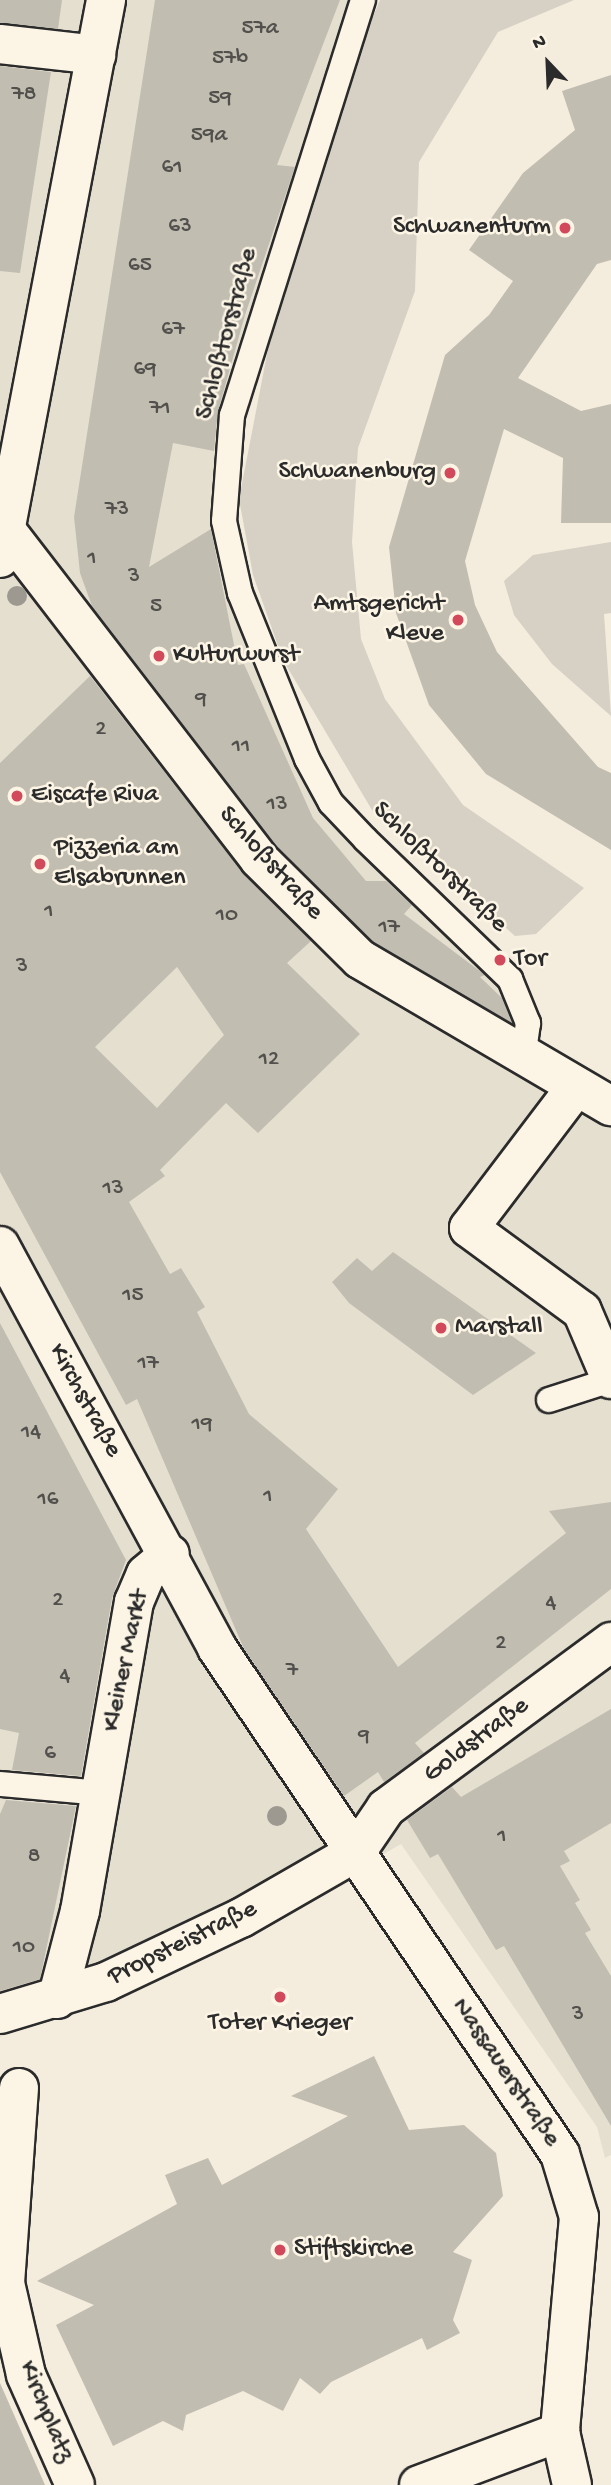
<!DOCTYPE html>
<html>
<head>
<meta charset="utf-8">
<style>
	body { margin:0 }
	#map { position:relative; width:611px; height:2485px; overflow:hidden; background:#f4edde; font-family:"Gochi Hand",sans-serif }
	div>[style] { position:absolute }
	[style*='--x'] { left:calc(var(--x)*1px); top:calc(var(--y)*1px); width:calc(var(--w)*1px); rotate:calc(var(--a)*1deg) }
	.built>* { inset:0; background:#e5dfd0 }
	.green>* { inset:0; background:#d6d1c4 }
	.building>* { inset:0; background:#c2bdb1 }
	.roads { filter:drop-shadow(2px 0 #2b2b2b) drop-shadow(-2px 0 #2b2b2b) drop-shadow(0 2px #2b2b2b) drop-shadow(0 -2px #2b2b2b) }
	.lane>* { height:24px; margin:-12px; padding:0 12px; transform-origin:12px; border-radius:12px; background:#fcf5e5 }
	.street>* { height:38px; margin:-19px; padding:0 19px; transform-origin:19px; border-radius:19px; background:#fcf5e5 }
	.trees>* { width:20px; height:20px; margin:-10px; border-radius:50%; background:#9d9990 }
	.dots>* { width:19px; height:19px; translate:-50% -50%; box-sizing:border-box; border:4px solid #fcf5e5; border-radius:50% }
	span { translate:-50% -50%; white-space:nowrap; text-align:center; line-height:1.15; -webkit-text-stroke:5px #fcf5e5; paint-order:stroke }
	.number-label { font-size:23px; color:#51504c }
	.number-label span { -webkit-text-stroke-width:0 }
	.poi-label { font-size:26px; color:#2b2b2b }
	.right { translate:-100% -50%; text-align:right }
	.left { translate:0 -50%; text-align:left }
	.street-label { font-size:26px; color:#2b2b2b }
	.north { position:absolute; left:513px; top:28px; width:70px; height:70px; -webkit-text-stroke:5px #fcf5e5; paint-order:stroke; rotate:337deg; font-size:19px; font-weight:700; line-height:28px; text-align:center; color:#2b2b2b }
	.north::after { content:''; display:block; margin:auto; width:24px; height:32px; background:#2b2b2b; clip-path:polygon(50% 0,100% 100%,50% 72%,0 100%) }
</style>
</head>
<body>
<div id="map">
	<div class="built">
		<i style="clip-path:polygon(0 0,363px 0,261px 310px,224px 521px,307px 759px,495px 976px,550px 1065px,611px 1112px,611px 2155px,605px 2158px,597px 2127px,401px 1844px,238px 1938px,0 2037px)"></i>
	</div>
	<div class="green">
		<i style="clip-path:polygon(380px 0,574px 0,498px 32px,419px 162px,415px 291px,358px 448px,352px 542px,361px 639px,385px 699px,463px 805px,584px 888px,536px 934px,515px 936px,372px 810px,283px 660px,253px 575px,239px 499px,281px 282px,316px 152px)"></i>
		<i style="clip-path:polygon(611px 542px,611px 613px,604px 614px,611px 716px,552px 664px,514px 615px,504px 581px,533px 555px)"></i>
	</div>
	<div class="building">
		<i style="clip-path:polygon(0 0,62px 0,58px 29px,0 23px)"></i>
		<i style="clip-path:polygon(155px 0,340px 0,277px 165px,295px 167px,245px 315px,218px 411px,214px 451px,173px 443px,149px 567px,211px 529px,238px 665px,244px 664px,313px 818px,366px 881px,386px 881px,412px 905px,404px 914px,485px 975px,480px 977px,502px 998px,512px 1023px,373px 942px,275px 844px,92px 606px,80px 573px,74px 517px)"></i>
		<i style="clip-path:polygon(0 66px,51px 72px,20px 273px,0 271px)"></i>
		<i style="clip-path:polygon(611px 75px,611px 260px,597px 264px,518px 378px,581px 411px,611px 404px,611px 523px,561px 523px,563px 458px,504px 429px,465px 561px,475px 605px,497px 652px,598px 767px,611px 773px,611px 850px,486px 774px,429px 705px,396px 613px,389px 547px,445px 355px,489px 315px,513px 281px,469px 250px,523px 173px,575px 130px,562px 91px)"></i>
		<i style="clip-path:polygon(evenodd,90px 676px,242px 872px,311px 941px,287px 963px,360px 1034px,258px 1133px,226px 1103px,160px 1170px,165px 1176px,129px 1202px,170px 1274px,181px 1268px,205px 1307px,197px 1312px,249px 1414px,338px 1489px,306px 1529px,398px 1667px,566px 1533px,549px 1511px,611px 1502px,611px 1589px,415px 1743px,424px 1753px,384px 1782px,378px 1772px,344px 1796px,244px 1649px,137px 1399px,126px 1405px,0 1172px,0 763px,90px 676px,177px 967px,224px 1035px,157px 1108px,95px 1047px,177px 967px)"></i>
		<i style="clip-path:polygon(393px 1252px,536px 1353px,473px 1395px,349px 1303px,332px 1282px,357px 1258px,372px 1271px)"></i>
		<i style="clip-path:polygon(0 1323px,126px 1560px,112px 1598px,81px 1776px,12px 1770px,19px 1733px,0 1729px)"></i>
		<i style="clip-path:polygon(611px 1709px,611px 1823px,564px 1851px,570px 1861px,560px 1866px,580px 1900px,575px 1903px,591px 1930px,585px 1933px,611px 1976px,611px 2126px,504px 1946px,496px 1950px,438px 1854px,430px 1858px,407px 1820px,452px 1787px,461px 1797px)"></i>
		<i style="clip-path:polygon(6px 1800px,76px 1806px,40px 1979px,0 1991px,0 1814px)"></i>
		<i style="clip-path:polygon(374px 2056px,409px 2130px,464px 2125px,496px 2153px,503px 2196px,453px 2252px,472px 2260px,453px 2320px,460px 2333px,427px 2350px,422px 2338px,331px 2382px,320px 2394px,300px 2378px,283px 2411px,243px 2391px,186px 2415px,183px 2431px,163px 2421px,113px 2446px,56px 2325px,94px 2305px,37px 2281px,177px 2204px,165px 2175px,208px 2158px,222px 2185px,348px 2116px,291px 2096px)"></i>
		<i style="clip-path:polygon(0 2383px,45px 2485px,0 2485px)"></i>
	</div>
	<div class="roads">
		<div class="lane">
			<i style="--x:363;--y:0;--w:435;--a:107.5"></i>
			<i style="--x:232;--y:415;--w:106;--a:94.3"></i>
			<i style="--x:224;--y:521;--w:74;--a:77.5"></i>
			<i style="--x:240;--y:593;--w:179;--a:68"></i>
			<i style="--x:307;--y:759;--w:50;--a:61.4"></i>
			<i style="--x:331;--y:803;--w:50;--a:46.6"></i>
			<i style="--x:365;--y:839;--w:202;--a:44"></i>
			<i style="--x:510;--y:979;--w:48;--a:67.8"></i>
			<i style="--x:528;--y:1023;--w:34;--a:98"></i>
			<i style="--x:549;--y:1400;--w:65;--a:-17.9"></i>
			<i style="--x:0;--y:1784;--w:101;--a:5.1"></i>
		</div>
		<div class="street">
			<i style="--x:0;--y:44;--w:97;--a:6.5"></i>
			<i style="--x:9;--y:534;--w:410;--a:52.4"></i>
			<i style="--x:259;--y:859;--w:142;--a:44.7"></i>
			<i style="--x:360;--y:959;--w:291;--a:30.4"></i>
			<i style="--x:0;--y:558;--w:568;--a:-79.24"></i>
			<i style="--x:576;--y:1087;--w:177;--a:127.2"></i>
			<i style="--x:469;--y:1228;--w:140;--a:36.3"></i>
			<i style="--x:582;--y:1311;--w:74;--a:66.9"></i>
			<i style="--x:0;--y:1246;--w:457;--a:61.6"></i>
			<i style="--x:217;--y:1648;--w:611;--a:55.87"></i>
			<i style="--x:560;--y:2154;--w:66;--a:73.2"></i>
			<i style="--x:579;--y:2217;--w:216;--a:95.1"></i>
			<i style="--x:560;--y:2432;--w:54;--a:77.2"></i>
			<i style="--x:57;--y:1999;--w:91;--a:-75.4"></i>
			<i style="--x:80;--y:1911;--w:314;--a:-80.1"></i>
			<i style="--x:134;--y:1602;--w:30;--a:-67"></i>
			<i style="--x:146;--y:1574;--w:31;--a:-40"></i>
			<i style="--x:0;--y:2014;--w:111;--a:-16.8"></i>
			<i style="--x:106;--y:1982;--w:149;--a:-25.4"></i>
			<i style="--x:241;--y:1918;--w:133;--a:-29.9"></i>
			<i style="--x:356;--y:1852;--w:53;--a:-55.7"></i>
			<i style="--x:386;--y:1808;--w:280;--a:-36.4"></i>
			<i style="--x:19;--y:2088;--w:196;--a:94.1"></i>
			<i style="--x:5;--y:2283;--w:94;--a:77.1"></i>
			<i style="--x:26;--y:2375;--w:120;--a:66"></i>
			<i style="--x:419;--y:2485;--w:151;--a:-20.6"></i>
		</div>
	</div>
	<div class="trees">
		<i style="left:17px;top:596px"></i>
		<i style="left:277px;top:1816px"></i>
	</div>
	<div class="dots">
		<i style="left:565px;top:228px;background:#d1495b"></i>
		<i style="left:450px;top:473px;background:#d1495b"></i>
		<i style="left:458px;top:620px;background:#d1495b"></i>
		<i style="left:159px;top:656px;background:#d1495b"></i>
		<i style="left:17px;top:796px;background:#d1495b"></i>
		<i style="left:40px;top:864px;background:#d1495b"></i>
		<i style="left:500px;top:960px;background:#d1495b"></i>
		<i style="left:441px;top:1328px;background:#d1495b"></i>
		<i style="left:280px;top:1997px;background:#d1495b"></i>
		<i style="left:280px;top:2250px;background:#d1495b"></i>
	</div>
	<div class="number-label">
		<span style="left:260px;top:29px">57a</span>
		<span style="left:230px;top:59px">57b</span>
		<span style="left:24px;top:95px">78</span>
		<span style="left:220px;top:99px">59</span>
		<span style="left:209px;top:136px">59a</span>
		<span style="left:172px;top:168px">61</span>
		<span style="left:180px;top:227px">63</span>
		<span style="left:140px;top:266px">65</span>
		<span style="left:173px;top:330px">67</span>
		<span style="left:145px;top:370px">69</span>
		<span style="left:160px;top:409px">71</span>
		<span style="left:117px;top:510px">73</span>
		<span style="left:92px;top:559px">1</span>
		<span style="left:134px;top:577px">3</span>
		<span style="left:156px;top:607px">5</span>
		<span style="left:201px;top:700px">9</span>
		<span style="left:101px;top:730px">2</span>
		<span style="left:241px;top:747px">11</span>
		<span style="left:277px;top:805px">13</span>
		<span style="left:49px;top:912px">1</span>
		<span style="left:227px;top:916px">10</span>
		<span style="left:389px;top:928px">17</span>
		<span style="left:22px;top:967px">3</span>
		<span style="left:269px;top:1060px">12</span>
		<span style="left:113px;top:1189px">13</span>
		<span style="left:133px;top:1296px">15</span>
		<span style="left:148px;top:1364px">17</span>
		<span style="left:202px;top:1425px">19</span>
		<span style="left:31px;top:1433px">14</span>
		<span style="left:268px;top:1497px">1</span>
		<span style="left:48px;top:1500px">16</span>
		<span style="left:58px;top:1601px">2</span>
		<span style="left:551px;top:1604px">4</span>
		<span style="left:501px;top:1644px">2</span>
		<span style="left:292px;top:1671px">7</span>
		<span style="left:65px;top:1677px">4</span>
		<span style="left:364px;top:1737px">9</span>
		<span style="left:50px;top:1754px">6</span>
		<span style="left:502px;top:1837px">1</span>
		<span style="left:34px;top:1857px">8</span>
		<span style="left:24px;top:1948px">10</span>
		<span style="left:578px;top:2015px">3</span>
	</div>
	<div class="poi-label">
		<span class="right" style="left:551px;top:228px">Schwanenturm</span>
		<span class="right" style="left:436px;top:473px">Schwanenburg</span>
		<span class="right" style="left:444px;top:620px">Amtsgericht<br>Kleve</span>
		<span class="left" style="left:173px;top:656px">Kulturwurst</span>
		<span class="left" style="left:31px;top:796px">Eiscafe Riva</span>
		<span class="left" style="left:54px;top:864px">Pizzeria am<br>Elsabrunnen</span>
		<span class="left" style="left:514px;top:960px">Tor</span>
		<span class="left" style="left:455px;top:1328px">Marstall</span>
		<span style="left:280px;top:2024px">Toter Krieger</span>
		<span class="left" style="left:294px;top:2250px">Stiftskirche</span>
	</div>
	<div class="street-label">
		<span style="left:228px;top:334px;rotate:-75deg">Schloßtorstraße</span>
		<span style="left:270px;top:864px;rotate:48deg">Schloßstraße</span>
		<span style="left:439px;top:868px;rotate:44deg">Schloßtorstraße</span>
		<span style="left:84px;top:1401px;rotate:61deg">Kirchstraße</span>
		<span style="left:127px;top:1661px;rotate:-78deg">Kleiner Markt</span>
		<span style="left:477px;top:1741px;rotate:-37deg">Goldstraße</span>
		<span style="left:183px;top:1944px;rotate:-26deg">Propsteistraße</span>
		<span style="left:505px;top:2073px;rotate:56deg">Nassauerstraße</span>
		<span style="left:45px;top:2412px;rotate:68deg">Kirchplatz</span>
	</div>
	<div class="north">N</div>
</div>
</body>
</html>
